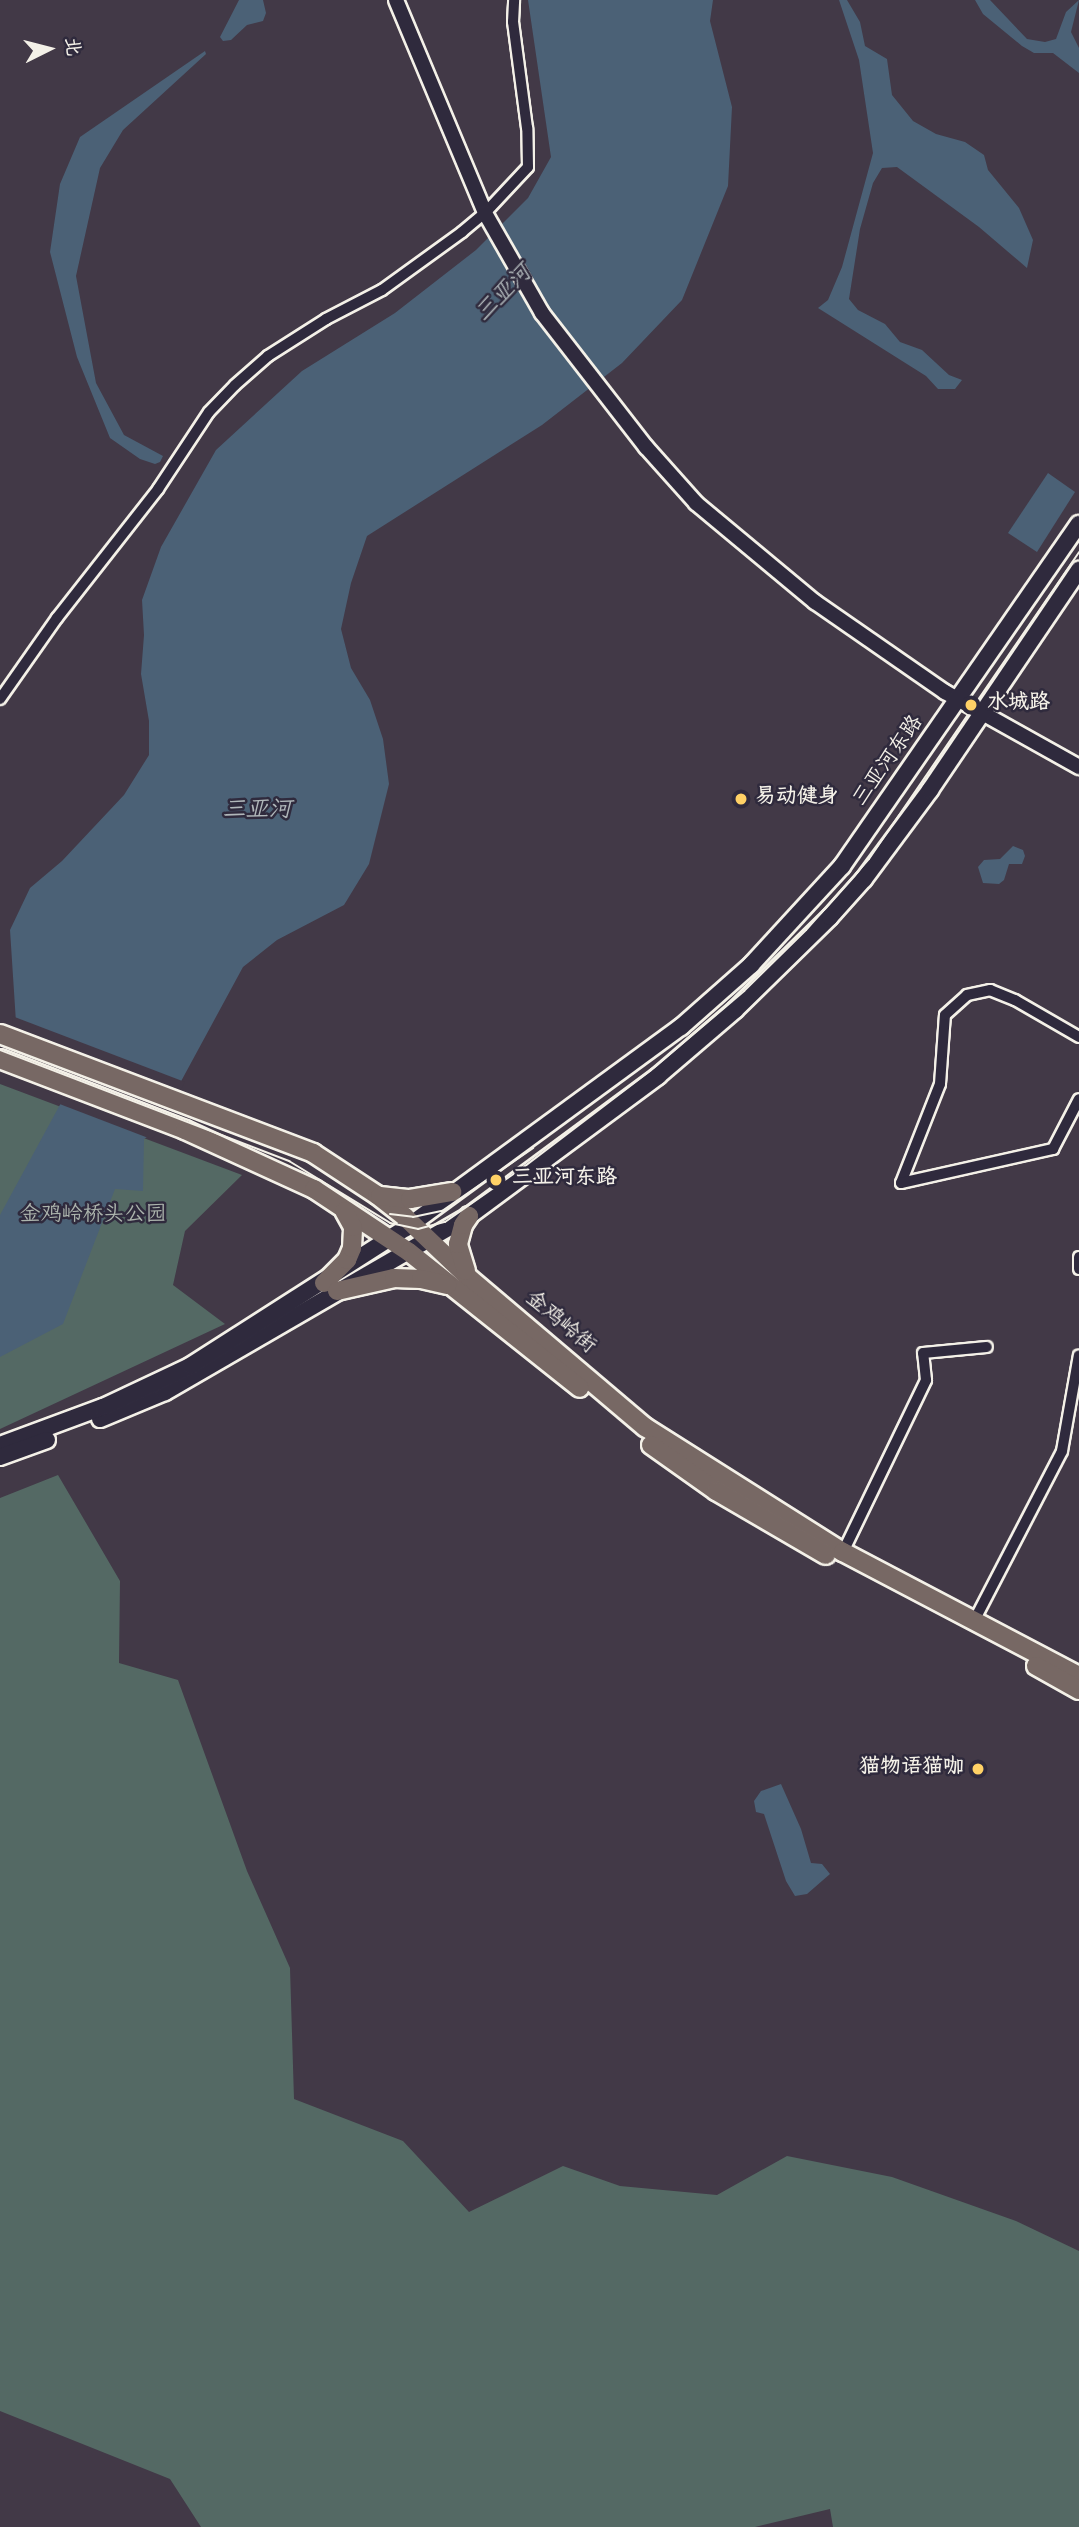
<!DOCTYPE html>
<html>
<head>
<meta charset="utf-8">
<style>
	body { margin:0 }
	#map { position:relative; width:1079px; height:2527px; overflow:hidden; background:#423947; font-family:"Gochi Hand","LXGW WenKai TC",sans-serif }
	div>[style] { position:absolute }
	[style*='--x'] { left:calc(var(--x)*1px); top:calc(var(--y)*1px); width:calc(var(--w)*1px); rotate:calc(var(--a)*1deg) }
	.green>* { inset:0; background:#546964 }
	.water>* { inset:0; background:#4b6176 }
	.pier>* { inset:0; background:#423947 }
	.roads { filter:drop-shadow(2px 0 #f4f1e8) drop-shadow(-2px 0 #f4f1e8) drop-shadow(0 2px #f4f1e8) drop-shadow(0 -2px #f4f1e8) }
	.minor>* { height:10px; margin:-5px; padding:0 5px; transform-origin:5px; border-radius:5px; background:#2f2a3d }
	.tertiary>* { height:14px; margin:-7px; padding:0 7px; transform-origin:7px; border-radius:7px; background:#2f2a3d }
	.secondary>* { height:16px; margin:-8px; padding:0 8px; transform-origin:8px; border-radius:8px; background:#2f2a3d }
	.primary>* { height:18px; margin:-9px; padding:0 9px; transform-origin:9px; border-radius:9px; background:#776864 }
	.tram>* { height:2px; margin:-1px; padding:0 1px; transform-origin:1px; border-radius:1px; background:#f4f1e8 }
	.dots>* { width:19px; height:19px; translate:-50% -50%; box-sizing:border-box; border:4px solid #2f2a3d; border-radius:50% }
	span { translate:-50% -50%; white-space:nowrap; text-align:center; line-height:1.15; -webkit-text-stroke:5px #2f2a3d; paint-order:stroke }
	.poi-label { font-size:21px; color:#f4f1e8; font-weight:700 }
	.left { translate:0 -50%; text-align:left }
	.right { translate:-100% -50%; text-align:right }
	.street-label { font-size:21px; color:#f4f1e8 }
	.park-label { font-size:21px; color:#acb4ad }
	.water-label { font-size:23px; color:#b0b7ba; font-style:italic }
	.north { position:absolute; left:14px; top:14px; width:70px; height:70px; -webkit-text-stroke:5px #2f2a3d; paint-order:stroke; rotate:84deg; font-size:19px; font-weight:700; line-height:28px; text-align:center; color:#f4f1e8 }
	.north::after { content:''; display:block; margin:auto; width:24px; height:32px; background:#f4f1e8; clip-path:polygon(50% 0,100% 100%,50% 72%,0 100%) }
</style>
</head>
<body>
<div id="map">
	<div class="green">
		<i style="clip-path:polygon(0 1084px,242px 1175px,185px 1231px,173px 1285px,225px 1324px,0 1429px)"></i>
		<i style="clip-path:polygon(58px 1475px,120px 1581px,119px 1663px,178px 1680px,247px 1871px,290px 1968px,294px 2099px,403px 2141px,469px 2212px,563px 2166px,620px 2186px,717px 2195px,787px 2156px,892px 2177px,1016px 2221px,1079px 2251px,1079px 2527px,833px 2527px,830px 2509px,755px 2527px,201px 2527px,170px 2479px,0 2411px,0 1498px)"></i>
	</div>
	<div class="water">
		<i style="clip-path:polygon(239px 0,263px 0,266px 13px,263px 21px,247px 25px,231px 40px,223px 41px,220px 37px)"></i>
		<i style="clip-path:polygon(528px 0,713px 0,710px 21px,732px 107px,728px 186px,682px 300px,622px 363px,542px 425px,367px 536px,351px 583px,341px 629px,351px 668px,370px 700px,383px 739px,389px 784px,369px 864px,344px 905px,277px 940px,243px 967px,153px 1133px,144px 1139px,143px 1191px,115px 1189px,63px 1324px,0 1357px,0 1215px,62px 1101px,18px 1053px,10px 930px,30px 888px,62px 861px,124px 795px,149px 755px,149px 721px,141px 674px,144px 635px,142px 600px,161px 547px,216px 450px,302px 371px,395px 313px,476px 250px,528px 198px,551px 157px)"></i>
		<i style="clip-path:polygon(839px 0,847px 0,860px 22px,865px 46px,887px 59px,892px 95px,913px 121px,936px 134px,965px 142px,984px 155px,988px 170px,1019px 208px,1033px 240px,1027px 268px,979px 227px,897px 167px,882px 168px,873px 183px,860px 229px,849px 299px,858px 310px,885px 324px,900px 342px,922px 350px,949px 375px,962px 380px,955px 389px,938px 389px,926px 376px,818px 308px,828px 300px,842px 267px,873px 153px,859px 60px)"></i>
		<i style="clip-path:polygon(975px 0,990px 0,1027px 39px,1045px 42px,1056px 39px,1066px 12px,1079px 0,1071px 32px,1079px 48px,1079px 73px,1053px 53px,1034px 53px,1022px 46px,983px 14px)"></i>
		<i style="clip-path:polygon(205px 51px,206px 54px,123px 130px,100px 168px,76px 276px,96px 383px,124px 435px,163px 456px,160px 462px,155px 464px,140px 459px,110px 438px,77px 357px,50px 252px,60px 184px,80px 137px)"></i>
		<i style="clip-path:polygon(1048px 473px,1075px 492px,1037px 552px,1008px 533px)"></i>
		<i style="clip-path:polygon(1013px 846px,1023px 850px,1025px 856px,1022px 864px,1009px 864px,1004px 880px,999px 884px,983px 883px,978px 867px,984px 860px,1000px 859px)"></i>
		<i style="clip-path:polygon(781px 1784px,801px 1829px,811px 1863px,822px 1864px,830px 1874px,807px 1894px,795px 1896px,786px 1881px,764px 1814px,756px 1812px,754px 1801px,761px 1791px)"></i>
	</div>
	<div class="pier">
		<i style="clip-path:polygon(12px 1016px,185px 1082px,156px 1135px,151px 1139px,57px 1103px,15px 1054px)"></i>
	</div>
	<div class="roads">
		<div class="minor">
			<i style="--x:0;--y:699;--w:99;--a:-54.9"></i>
			<i style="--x:57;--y:618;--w:164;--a:-51.9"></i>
			<i style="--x:158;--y:489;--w:92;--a:-56.5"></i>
			<i style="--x:209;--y:412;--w:37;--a:-46"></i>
			<i style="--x:235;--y:385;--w:44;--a:-41.3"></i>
			<i style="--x:268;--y:356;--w:69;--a:-32.5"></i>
			<i style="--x:326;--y:319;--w:63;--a:-27.4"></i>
			<i style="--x:382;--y:290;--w:99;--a:-35.9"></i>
			<i style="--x:462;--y:232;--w:30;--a:-40"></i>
			<i style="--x:485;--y:213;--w:63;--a:-46.9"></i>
			<i style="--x:528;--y:167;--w:39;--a:-91"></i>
			<i style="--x:527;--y:128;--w:107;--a:-97.5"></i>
			<i style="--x:513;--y:22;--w:22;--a:-87"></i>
			<i style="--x:901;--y:1183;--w:106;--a:-68.5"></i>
			<i style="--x:940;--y:1084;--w:69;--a:-85.9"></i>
			<i style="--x:945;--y:1015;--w:30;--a:-42"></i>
			<i style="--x:967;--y:995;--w:24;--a:-12"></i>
			<i style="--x:990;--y:990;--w:27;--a:22"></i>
			<i style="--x:1015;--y:1000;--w:74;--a:30"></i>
			<i style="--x:901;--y:1183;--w:156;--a:-12.6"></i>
			<i style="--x:1053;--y:1149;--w:56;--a:-62.5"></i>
			<i style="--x:1079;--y:1257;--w:12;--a:90"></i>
			<i style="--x:843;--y:1552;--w:191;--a:-64.2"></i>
			<i style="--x:926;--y:1380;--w:27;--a:-96"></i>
			<i style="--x:923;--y:1353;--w:64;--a:-5.4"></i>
			<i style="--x:974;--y:1621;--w:191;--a:-62.6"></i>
			<i style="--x:1062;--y:1451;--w:97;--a:-80"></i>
		</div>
		<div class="tertiary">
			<i style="--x:396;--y:0;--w:231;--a:67.3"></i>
			<i style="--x:485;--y:213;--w:115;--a:60.3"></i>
			<i style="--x:542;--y:313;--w:170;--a:52.2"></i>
			<i style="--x:646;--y:447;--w:75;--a:48.2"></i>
			<i style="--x:696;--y:503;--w:155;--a:39.8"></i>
			<i style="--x:815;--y:602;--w:158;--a:34.7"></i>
			<i style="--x:945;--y:692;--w:154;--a:29.2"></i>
		</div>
		<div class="secondary">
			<i style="--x:100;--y:1419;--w:70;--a:-22.6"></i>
			<i style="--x:165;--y:1392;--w:351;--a:-30.1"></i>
			<i style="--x:469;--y:1216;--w:235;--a:-36.5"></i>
			<i style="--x:658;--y:1076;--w:101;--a:-40.6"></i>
			<i style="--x:735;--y:1010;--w:133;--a:-44.4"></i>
			<i style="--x:830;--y:917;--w:51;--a:-48.2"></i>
			<i style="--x:864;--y:879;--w:111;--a:-53.4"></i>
			<i style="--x:930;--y:790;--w:266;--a:-55.9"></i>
			<i style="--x:0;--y:1445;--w:110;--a:-20.3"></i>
			<i style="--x:103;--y:1407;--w:96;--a:-25.2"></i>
			<i style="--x:190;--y:1366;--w:256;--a:-32.6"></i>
			<i style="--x:406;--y:1228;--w:341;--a:-36.2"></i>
			<i style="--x:681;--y:1027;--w:94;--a:-41.5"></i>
			<i style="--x:751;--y:965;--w:134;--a:-47.4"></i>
			<i style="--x:842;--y:866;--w:416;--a:-55.3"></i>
			<i style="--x:0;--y:1457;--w:50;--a:-19.9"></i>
		</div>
		<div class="primary">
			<i style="--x:0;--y:1034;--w:335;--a:20.8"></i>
			<i style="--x:313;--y:1153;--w:77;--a:33.3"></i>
			<i style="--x:377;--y:1195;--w:36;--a:38"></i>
			<i style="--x:405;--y:1217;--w:88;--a:43.6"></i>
			<i style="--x:469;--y:1278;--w:231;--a:40.3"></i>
			<i style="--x:645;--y:1427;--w:234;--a:32.3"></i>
			<i style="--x:843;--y:1552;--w:267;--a:27.7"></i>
			<i style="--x:0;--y:1059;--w:198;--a:21"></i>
			<i style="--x:185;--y:1130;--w:142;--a:24.6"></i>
			<i style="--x:314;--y:1189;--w:114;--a:33.6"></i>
			<i style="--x:409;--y:1252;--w:218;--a:38.5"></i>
			<i style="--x:380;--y:1196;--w:30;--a:6"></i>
			<i style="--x:410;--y:1199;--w:43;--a:-9.5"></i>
			<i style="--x:466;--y:1271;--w:28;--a:-107"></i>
			<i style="--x:458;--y:1244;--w:20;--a:-75"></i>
			<i style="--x:463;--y:1225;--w:11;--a:-56"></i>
			<i style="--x:324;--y:1283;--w:33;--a:-45"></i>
			<i style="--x:347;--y:1260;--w:13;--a:-67"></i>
			<i style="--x:352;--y:1248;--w:21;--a:-87"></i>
			<i style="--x:353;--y:1227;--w:18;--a:-119"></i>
			<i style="--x:337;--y:1291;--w:58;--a:-12.8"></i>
			<i style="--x:394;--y:1278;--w:27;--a:2"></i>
			<i style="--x:421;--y:1279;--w:27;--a:13"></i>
			<i style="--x:651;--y:1445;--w:80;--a:35.3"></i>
			<i style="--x:716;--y:1491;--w:127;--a:30.2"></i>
			<i style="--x:1036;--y:1666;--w:49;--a:29.2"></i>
		</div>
	</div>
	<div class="tram">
		<i style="--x:0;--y:1050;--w:310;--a:21"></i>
		<i style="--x:289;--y:1161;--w:119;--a:31.5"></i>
		<i style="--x:390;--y:1223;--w:29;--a:12"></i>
		<i style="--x:418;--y:1229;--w:28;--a:-15"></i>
		<i style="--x:445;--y:1222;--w:98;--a:-35"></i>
		<i style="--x:525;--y:1166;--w:158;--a:-37.3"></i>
		<i style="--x:651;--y:1070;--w:122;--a:-40.3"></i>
		<i style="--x:744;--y:991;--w:87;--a:-44.5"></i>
		<i style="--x:806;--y:930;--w:95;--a:-48.4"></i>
		<i style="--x:869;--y:859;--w:372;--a:-55.6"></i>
		<i style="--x:390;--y:1214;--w:23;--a:7"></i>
		<i style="--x:413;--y:1217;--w:30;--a:-12"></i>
		<i style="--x:442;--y:1211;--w:111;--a:-34.7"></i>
	</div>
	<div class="dots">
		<i style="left:971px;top:705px;background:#ffd166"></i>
		<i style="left:741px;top:799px;background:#ffd166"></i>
		<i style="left:496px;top:1180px;background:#ffd166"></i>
		<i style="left:978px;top:1769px;background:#ffd166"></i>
	</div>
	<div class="poi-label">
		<span class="left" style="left:987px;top:705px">水城路</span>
		<span class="left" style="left:755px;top:799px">易动健身</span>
		<span class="left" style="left:512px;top:1180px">三亚河东路</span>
		<span class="right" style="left:964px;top:1769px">猫物语猫咖</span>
	</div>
	<div class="street-label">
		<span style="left:890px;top:762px;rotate:-55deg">三亚河东路</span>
		<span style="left:559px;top:1324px;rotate:40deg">金鸡岭街</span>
	</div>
	<div class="park-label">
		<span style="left:93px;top:1217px">金鸡岭桥头公园</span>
	</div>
	<div class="water-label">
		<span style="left:505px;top:295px;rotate:-45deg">三亚河</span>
		<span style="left:257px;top:812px">三亚河</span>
	</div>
	<div class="north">北</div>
</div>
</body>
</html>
